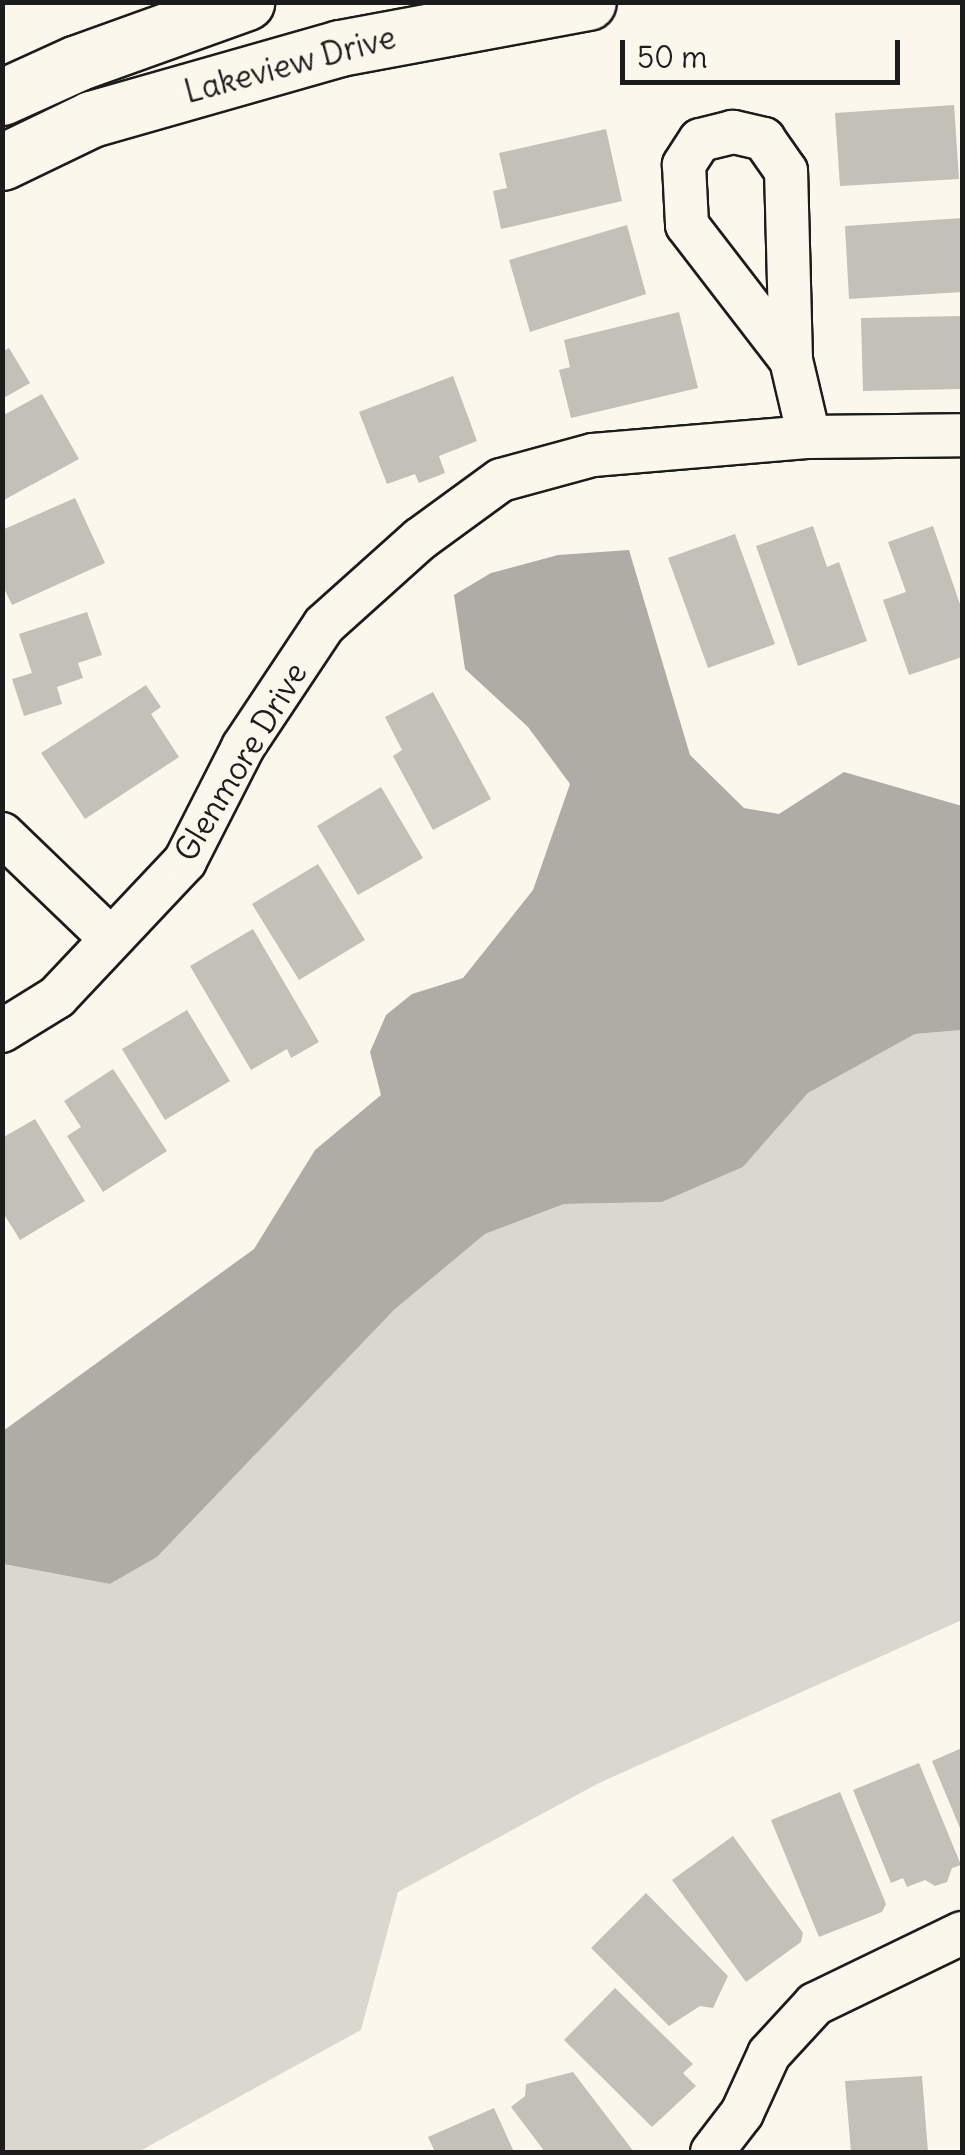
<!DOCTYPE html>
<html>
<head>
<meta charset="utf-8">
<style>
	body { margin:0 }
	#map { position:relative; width:965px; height:2155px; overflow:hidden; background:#fbf7ec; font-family:Delius,sans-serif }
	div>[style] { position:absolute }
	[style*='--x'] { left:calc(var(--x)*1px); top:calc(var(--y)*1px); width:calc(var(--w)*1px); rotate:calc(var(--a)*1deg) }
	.green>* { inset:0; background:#dad7ce }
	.water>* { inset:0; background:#afaca5 }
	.building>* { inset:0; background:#c3c0b8 }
	.roads { filter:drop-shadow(2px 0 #1c1c1c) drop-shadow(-2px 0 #1c1c1c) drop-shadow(0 2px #1c1c1c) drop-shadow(0 -2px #1c1c1c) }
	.street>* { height:42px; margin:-21px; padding:0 21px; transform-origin:21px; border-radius:21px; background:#fbf7ec }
	.secondary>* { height:55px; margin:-27.5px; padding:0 27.5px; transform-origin:27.5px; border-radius:27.5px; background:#fbf7ec }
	span { translate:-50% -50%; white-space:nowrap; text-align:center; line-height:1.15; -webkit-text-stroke:9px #fbf7ec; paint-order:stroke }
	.street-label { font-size:32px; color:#1c1c1c }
	.frame { position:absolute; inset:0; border:5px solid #1c1c1c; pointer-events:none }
	.scale { position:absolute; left:620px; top:40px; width:280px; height:45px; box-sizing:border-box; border:5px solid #1c1c1c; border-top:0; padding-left:12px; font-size:30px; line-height:35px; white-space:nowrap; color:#1c1c1c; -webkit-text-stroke:8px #fbf7ec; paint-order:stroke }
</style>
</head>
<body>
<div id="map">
	<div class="green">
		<i style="clip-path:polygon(962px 1030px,962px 1620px,599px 1783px,398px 1892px,361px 2030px,138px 2152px,3px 2152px,2px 1564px,110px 1584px,157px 1557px,394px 1310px,485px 1234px,564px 1204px,662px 1202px,743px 1167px,808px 1093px,915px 1034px)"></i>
	</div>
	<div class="water">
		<i style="clip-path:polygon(629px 550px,690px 755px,744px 808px,779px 814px,844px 772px,962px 806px,962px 1030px,915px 1034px,808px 1093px,743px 1167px,662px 1202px,564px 1204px,485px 1234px,394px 1310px,157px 1557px,110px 1584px,3px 1564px,3px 1431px,254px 1249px,315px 1150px,381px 1095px,370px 1052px,386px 1015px,412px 994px,463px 978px,533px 890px,570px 784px,528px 727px,465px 669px,454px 595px,491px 573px,558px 555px)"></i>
	</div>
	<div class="building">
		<i style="clip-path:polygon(954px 105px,959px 179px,840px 186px,835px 113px)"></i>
		<i style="clip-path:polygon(606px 129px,622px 201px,501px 229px,493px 191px,507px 188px,499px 153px)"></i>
		<i style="clip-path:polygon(962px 218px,962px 292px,849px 299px,845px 226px)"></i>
		<i style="clip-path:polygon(627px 225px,646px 294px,530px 332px,509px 260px)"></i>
		<i style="clip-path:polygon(679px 312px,698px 388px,571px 418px,559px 370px,570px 367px,564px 340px)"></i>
		<i style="clip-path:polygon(962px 316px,962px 389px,863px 391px,861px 318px)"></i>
		<i style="clip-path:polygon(9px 348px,30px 383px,2px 399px,2px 352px)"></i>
		<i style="clip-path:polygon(453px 376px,477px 441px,439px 456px,445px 473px,419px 483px,415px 474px,387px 484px,359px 412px)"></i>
		<i style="clip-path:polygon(42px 394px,79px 459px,2px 501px,2px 416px)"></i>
		<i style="clip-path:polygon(75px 498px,105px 563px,12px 605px,2px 584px,2px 530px)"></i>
		<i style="clip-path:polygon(813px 526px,827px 567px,839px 562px,867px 641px,798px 666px,756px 546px)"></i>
		<i style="clip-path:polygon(933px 526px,962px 610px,962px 657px,909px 675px,883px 600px,906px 592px,888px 542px)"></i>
		<i style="clip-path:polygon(735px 534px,775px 644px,708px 668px,668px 558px)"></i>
		<i style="clip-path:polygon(87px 612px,102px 655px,78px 663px,83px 678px,57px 687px,62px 704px,24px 716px,12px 679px,32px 673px,19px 634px)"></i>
		<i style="clip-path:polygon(146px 685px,161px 707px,151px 714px,179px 757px,85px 819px,41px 753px)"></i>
		<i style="clip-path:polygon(433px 692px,491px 799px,433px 830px,393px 756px,402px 750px,385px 717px)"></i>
		<i style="clip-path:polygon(381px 787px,423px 858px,358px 895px,317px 826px)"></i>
		<i style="clip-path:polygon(318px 864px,365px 940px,299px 980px,252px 904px)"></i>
		<i style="clip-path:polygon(253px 929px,319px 1042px,291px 1058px,287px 1049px,251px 1070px,190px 966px)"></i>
		<i style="clip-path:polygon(187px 1010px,230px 1081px,165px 1120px,122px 1049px)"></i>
		<i style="clip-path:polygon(113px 1069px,167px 1151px,103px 1192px,67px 1136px,81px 1127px,64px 1101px)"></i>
		<i style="clip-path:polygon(35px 1119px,85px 1201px,20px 1240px,2px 1211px,2px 1138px)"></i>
		<i style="clip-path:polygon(962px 1748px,962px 1833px,932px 1761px)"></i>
		<i style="clip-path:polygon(919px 1763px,961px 1865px,952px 1868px,947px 1882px,935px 1886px,925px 1880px,907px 1887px,903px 1878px,891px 1883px,853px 1790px)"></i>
		<i style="clip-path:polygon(840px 1792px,886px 1904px,882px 1912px,819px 1937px,771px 1820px)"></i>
		<i style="clip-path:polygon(733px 1836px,803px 1933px,801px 1942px,746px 1982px,672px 1880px)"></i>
		<i style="clip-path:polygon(646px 1893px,728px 1976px,713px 2008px,700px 2006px,669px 2026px,591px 1948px)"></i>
		<i style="clip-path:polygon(615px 1988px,693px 2064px,683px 2073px,696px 2086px,652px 2127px,564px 2040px)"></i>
		<i style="clip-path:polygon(573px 2072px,634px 2152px,545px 2152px,511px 2107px,525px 2096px,526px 2084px)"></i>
		<i style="clip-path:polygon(922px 2076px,928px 2152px,851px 2152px,845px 2081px)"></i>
		<i style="clip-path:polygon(494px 2108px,514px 2152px,435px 2152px,428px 2137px)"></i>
	</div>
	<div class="roads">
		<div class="street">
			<i style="--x:791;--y:360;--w:189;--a:-91.5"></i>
			<i style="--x:786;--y:171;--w:39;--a:-125"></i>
			<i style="--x:764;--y:139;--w:32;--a:-167"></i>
			<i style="--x:733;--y:132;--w:34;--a:166"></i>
			<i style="--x:700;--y:140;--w:30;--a:123"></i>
			<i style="--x:684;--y:165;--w:60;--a:87.1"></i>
			<i style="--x:687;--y:225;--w:170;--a:52.4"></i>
			<i style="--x:791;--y:360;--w:79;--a:76.8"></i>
			<i style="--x:2;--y:834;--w:151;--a:43.9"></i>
			<i style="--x:2;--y:1031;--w:65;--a:-31.7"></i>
			<i style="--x:57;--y:997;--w:187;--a:-46.7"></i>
			<i style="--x:185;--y:861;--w:128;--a:-63"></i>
			<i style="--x:243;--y:747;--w:146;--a:-56.4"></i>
			<i style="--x:324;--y:625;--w:129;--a:-41.9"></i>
			<i style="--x:420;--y:539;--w:100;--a:-36.1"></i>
			<i style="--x:501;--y:480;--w:95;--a:-15.2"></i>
			<i style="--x:593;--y:455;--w:217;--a:-4.8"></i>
			<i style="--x:809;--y:437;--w:153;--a:-0.7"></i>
			<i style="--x:712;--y:2152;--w:49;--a:-52.4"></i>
			<i style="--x:742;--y:2113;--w:65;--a:-65.4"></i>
			<i style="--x:769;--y:2054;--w:68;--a:-47.4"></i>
			<i style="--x:815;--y:2004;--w:163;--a:-25.8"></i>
		</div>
		<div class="secondary">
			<i style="--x:2;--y:97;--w:82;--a:-24.4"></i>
			<i style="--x:77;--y:63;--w:180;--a:-19.8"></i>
			<i style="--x:2;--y:162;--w:99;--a:-25.8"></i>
			<i style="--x:91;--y:119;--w:259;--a:-15.9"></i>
			<i style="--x:340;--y:48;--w:252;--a:-10.5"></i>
		</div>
	</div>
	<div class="street-label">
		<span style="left:290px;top:65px;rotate:-15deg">Lakeview Drive</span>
		<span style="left:241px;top:762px;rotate:-59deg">Glenmore Drive</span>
	</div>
	<div class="frame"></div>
	<div class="scale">50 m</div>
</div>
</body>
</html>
